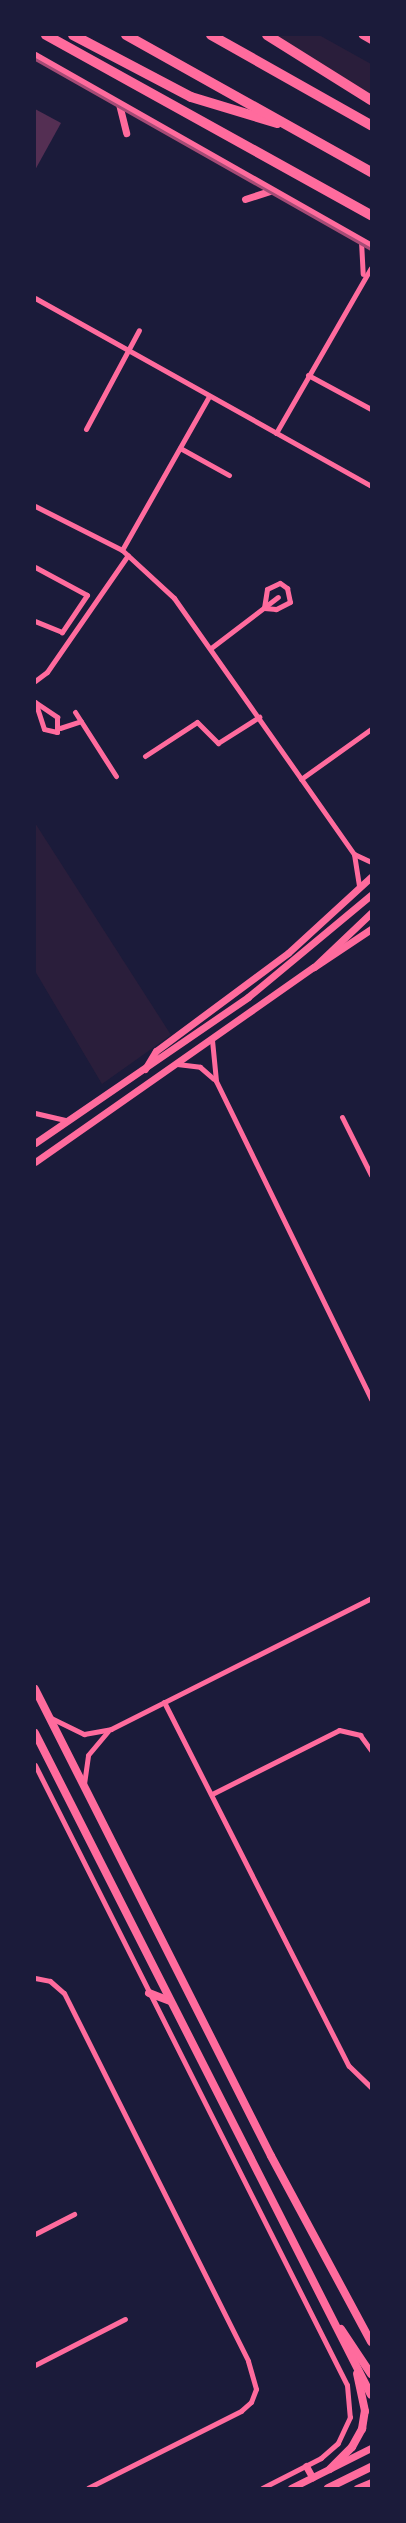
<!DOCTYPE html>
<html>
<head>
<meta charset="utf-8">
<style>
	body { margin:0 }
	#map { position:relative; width:406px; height:2523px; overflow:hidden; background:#1b1b3a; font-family:Cabin,sans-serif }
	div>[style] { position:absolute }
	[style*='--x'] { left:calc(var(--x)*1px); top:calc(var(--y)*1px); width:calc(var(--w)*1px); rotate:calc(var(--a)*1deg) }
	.green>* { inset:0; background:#2a1e3b }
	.building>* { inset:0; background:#542f53 }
	.minor>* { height:5px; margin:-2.5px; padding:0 2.5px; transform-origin:2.5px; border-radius:2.5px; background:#ff6b9d }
	.tertiary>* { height:7px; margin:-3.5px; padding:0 3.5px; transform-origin:3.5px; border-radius:3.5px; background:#ff6b9d }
	.secondary>* { height:8px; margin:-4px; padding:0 4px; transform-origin:4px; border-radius:4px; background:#ff6b9d }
	.motorway>* { height:10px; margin:-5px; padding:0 5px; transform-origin:5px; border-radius:5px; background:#ff6b9d }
	.rail>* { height:3px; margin:-1.5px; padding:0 1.5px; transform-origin:1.5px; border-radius:1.5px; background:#a44b75 }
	span { translate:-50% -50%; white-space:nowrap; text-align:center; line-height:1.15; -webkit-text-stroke:4.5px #1b1b3a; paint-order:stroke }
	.frame { position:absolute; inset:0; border:36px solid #1b1b3a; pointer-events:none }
</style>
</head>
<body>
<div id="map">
	<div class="green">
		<i style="clip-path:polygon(269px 35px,319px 35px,371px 64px,371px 99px)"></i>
		<i style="clip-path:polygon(35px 823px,171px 1035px,102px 1084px,35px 971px)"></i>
	</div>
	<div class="building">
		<i style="clip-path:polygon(35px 109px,61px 123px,35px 170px)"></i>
	</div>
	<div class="minor">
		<i style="--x:361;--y:241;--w:33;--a:87"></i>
		<i style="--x:35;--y:298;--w:385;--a:29.2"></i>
		<i style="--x:308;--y:375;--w:72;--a:28.4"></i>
		<i style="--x:86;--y:429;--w:112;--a:-61.8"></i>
		<i style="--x:276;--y:433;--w:190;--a:-60.1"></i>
		<i style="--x:180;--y:448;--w:56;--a:28.9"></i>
		<i style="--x:35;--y:506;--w:97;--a:26.8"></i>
		<i style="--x:122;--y:550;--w:71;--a:42.7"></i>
		<i style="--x:174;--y:598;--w:313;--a:54.9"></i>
		<i style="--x:354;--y:854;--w:33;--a:81"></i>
		<i style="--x:122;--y:550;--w:177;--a:-60.5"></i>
		<i style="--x:35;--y:567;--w:59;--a:28.3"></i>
		<i style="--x:87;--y:595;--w:45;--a:124"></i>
		<i style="--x:62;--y:632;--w:29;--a:-158"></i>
		<i style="--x:280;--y:583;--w:9;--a:36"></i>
		<i style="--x:287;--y:588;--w:14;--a:78"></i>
		<i style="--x:290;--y:602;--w:16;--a:153"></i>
		<i style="--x:276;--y:609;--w:12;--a:-175"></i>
		<i style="--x:264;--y:608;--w:19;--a:-81"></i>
		<i style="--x:267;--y:589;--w:14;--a:-25"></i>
		<i style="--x:211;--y:648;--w:84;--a:-37.3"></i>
		<i style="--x:35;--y:681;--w:15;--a:-37"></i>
		<i style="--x:47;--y:672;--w:142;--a:-55.3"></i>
		<i style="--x:35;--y:702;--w:27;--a:34"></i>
		<i style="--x:57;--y:717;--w:15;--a:90"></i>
		<i style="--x:57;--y:732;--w:13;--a:-167"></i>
		<i style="--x:44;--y:729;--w:28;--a:-108"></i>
		<i style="--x:75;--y:712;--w:76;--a:57.4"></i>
		<i style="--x:60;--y:728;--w:22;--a:-18"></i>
		<i style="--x:145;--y:756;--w:62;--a:-33.2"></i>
		<i style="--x:197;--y:722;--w:30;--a:45"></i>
		<i style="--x:218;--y:743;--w:49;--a:-32.4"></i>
		<i style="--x:301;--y:779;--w:86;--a:-35.5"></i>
		<i style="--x:354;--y:854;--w:19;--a:25"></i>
		<i style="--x:212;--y:1040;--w:41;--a:84.4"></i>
		<i style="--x:216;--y:1081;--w:354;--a:64"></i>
		<i style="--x:177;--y:1064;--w:23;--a:7"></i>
		<i style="--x:200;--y:1067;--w:18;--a:41"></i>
		<i style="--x:35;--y:1113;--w:32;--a:13"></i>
		<i style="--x:342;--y:1117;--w:65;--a:63.4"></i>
		<i style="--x:164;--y:1702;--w:408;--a:63.1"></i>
		<i style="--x:349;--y:2066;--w:30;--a:44"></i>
		<i style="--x:51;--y:1718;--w:37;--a:26"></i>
		<i style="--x:84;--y:1734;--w:27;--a:-10"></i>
		<i style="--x:111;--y:1729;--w:291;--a:-26.7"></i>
		<i style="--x:35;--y:1765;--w:694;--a:63.29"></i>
		<i style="--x:347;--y:2385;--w:32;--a:85"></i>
		<i style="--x:350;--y:2417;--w:29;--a:115"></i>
		<i style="--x:338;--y:2443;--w:23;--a:139"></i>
		<i style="--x:321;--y:2458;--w:66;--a:153"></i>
		<i style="--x:84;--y:1784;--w:29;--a:-82"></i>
		<i style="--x:88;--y:1755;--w:31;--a:-50"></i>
		<i style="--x:212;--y:1794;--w:142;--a:-26.7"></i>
		<i style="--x:339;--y:1730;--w:22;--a:13"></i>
		<i style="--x:360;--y:1735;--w:19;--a:54"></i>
		<i style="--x:35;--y:1978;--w:15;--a:11"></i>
		<i style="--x:50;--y:1981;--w:18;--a:41"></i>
		<i style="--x:64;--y:1993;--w:411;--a:63.4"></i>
		<i style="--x:248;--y:2361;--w:29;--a:74"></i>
		<i style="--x:256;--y:2389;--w:14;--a:111"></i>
		<i style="--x:251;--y:2402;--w:13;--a:138"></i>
		<i style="--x:241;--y:2411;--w:171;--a:153.3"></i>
		<i style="--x:35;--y:2234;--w:44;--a:-27.1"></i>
		<i style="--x:35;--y:2365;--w:101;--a:-27.1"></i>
	</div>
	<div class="tertiary">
		<i style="--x:362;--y:35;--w:10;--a:29"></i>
		<i style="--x:35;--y:55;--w:386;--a:29.6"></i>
		<i style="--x:119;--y:104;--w:30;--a:76"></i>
		<i style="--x:245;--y:199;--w:28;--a:-18"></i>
		<i style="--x:314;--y:967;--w:69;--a:-33.7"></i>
		<i style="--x:145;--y:1069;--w:21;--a:-59"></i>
		<i style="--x:156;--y:1051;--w:164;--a:-36.6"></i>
		<i style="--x:288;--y:953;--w:113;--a:-42.5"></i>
		<i style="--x:35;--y:1143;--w:258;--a:-34.4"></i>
		<i style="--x:248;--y:997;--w:160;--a:-39.7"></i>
		<i style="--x:35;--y:1162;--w:340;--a:-35"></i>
		<i style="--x:314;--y:967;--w:79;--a:-43.5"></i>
		<i style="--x:306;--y:2466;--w:13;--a:61"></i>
		<i style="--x:291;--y:2488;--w:89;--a:-26.6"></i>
		<i style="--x:357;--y:2488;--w:15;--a:-23"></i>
	</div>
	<div class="secondary">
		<i style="--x:35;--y:1689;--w:523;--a:63.19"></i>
		<i style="--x:271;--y:2156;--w:211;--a:61.7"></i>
		<i style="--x:35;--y:1733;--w:742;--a:63.09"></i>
		<i style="--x:149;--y:1993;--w:22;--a:21"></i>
		<i style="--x:341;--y:2329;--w:54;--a:56.3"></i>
		<i style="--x:330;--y:2469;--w:31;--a:-45"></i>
		<i style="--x:352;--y:2447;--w:21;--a:-61"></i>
		<i style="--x:362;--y:2429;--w:18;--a:-81"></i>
		<i style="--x:365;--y:2411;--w:38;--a:-102"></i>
		<i style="--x:328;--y:2488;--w:48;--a:-26"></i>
	</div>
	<div class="motorway">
		<i style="--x:46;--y:35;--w:372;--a:29"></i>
		<i style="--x:73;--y:35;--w:133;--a:27.7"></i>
		<i style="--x:191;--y:97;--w:90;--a:16.8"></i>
		<i style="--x:126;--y:35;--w:281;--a:29.2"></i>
		<i style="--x:211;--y:35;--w:184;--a:29.4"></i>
		<i style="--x:267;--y:35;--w:123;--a:32"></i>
	</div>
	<div class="rail">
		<i style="--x:35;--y:59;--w:386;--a:29.5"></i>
	</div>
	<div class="frame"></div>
</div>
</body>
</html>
